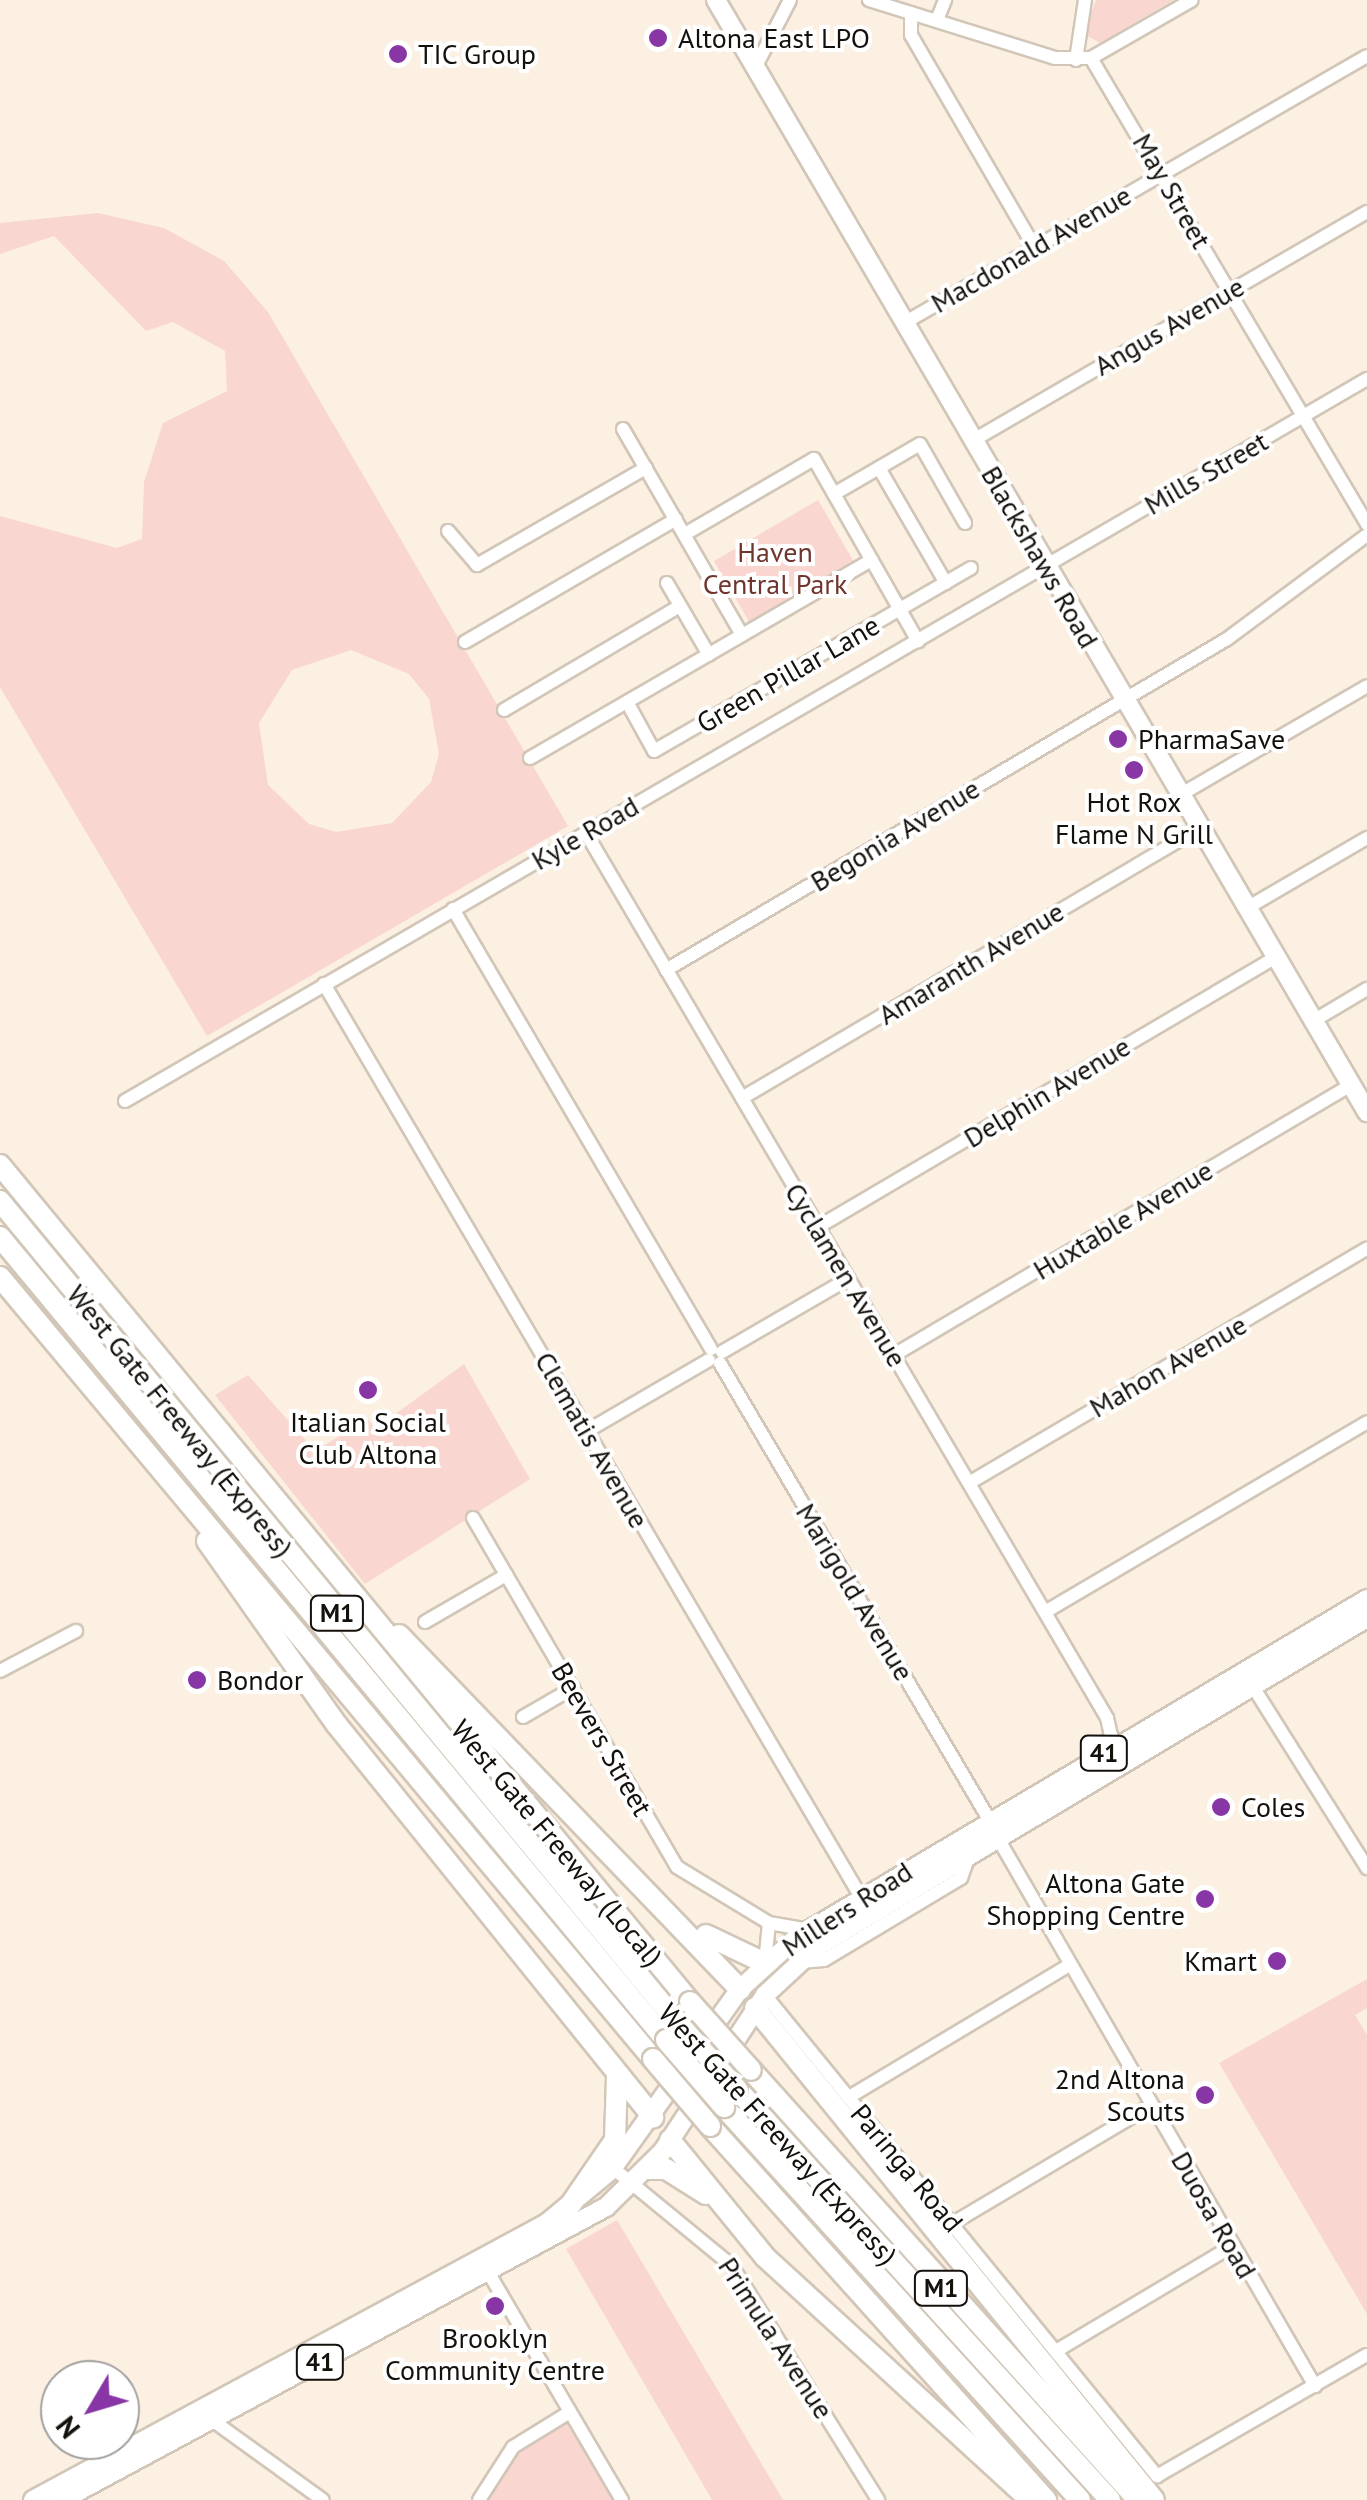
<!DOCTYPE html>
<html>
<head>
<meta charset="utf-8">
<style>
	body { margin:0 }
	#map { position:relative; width:1367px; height:2500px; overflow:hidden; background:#fbf0e1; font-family:"PT Sans",sans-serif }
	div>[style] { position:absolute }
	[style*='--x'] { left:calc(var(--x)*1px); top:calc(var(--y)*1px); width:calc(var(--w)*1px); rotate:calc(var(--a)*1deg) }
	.green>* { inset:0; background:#fad6d1 }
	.roads { filter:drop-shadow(2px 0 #d1c6b7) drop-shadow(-2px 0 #d1c6b7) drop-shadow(0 2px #d1c6b7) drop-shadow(0 -2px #d1c6b7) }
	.minor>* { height:12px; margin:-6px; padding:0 6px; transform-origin:6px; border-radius:6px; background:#fff }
	.major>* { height:18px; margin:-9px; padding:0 9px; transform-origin:9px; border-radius:9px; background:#fff }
	.highway>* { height:20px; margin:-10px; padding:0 10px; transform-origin:10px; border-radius:10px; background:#fff }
	.bridges { filter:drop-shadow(2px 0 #d1c6b7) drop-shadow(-2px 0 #d1c6b7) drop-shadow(0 2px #d1c6b7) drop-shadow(0 -2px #d1c6b7) }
	.highway-bridge>* { height:20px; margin:-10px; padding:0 10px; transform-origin:10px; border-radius:10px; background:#fff }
	.dots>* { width:28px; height:28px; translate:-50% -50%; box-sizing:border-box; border:5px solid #fff; border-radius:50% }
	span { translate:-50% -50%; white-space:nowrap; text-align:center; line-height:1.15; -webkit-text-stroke:8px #fff; paint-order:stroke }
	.shield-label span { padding:2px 8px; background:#fff; border:2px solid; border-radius:8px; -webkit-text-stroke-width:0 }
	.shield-label { font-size:25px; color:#14110c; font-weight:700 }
	.poi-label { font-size:28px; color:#14110c }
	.left { translate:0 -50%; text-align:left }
	.right { translate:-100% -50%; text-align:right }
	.street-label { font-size:28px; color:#14110c }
	.park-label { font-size:28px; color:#70352d }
	.north { position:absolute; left:40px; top:2360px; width:100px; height:100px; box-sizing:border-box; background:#fff; border:2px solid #a1a09e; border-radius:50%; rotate:232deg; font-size:28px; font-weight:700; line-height:40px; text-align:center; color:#14110c }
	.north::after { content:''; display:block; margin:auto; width:35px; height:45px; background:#8836a5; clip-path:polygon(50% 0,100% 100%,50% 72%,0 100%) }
</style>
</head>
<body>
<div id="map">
	<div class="green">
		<i style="clip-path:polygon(1096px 0,1173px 0,1100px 43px,1084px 34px)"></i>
		<i style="clip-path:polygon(evenodd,98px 213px,164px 228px,224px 261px,268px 312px,568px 826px,207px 1036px,0 687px,0 516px,117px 548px,142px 539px,144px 482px,163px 423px,227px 391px,225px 351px,173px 322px,146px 331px,54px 236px,0 254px,0 223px,98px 213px,351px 650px,409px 674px,429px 699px,439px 754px,431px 782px,392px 823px,336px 832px,309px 824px,268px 785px,259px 723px,292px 670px,351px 650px)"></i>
		<i style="clip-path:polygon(818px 500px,855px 564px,751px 625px,714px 561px)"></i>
		<i style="clip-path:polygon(464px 1364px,530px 1479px,365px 1584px,215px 1395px,248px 1375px,315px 1451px,368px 1419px,375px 1429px)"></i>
		<i style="clip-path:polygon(1367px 1979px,1367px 2008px,1355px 2015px,1367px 2035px,1367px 2314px,1219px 2063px)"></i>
		<i style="clip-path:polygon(617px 2220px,783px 2500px,712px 2500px,566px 2249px)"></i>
		<i style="clip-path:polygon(564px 2417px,613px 2500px,485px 2500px,517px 2449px)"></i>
	</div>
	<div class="roads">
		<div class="minor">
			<i style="--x:869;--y:0;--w:195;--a:17.3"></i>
			<i style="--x:1055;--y:58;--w:36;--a:0"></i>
			<i style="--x:1091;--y:58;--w:542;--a:59.36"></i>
			<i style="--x:911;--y:13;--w:22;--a:90"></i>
			<i style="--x:911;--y:35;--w:246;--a:59.8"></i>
			<i style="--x:937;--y:20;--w:22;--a:-68"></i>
			<i style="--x:1091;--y:58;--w:116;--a:-29.9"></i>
			<i style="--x:1076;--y:60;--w:61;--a:-81.5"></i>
			<i style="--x:755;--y:68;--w:76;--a:-62.8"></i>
			<i style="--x:904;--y:323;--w:534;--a:-29.97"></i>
			<i style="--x:623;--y:429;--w:238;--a:60"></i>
			<i style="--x:972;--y:441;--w:457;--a:-30.1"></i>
			<i style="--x:879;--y:468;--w:133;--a:59.8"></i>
			<i style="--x:834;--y:494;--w:99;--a:-30.2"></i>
			<i style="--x:920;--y:444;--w:91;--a:60.3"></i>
			<i style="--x:448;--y:531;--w:45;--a:49.5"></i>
			<i style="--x:477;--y:565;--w:195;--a:-29.9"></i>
			<i style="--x:685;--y:534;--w:149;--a:-30.2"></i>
			<i style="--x:814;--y:459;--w:210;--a:60.3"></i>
			<i style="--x:667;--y:583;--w:83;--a:59.7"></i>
			<i style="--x:465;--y:642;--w:244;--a:-30.2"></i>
			<i style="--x:627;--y:702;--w:56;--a:61.1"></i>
			<i style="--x:654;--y:751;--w:366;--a:-30"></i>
			<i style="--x:504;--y:710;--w:204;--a:-30.6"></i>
			<i style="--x:530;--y:758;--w:395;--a:-30.1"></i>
			<i style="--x:1180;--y:795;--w:216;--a:-30.2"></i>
			<i style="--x:586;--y:833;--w:1027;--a:59.51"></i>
			<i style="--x:1107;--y:1718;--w:17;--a:77"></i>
			<i style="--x:1111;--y:1735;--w:23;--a:119"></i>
			<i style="--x:1247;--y:908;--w:139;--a:-30.3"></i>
			<i style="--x:453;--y:909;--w:510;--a:59.61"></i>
			<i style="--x:666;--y:970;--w:651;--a:-30.54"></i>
			<i style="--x:1227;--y:639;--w:174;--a:-36.6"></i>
			<i style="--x:324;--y:984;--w:1059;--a:59.54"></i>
			<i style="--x:1313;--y:1021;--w:63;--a:-30.7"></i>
			<i style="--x:742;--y:1098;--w:532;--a:-30.52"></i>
			<i style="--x:125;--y:1101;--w:1437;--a:-30.17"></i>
			<i style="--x:818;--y:1227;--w:532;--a:-30.52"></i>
			<i style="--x:722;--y:1352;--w:146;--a:-30.1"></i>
			<i style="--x:894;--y:1355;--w:531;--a:-30.58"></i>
			<i style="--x:720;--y:1363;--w:532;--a:59.48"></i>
			<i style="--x:587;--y:1431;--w:141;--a:-30.2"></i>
			<i style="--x:969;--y:1483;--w:462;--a:-30.5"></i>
			<i style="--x:473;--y:1518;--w:404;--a:59.7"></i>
			<i style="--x:677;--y:1867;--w:108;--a:31.3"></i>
			<i style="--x:769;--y:1923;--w:39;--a:10"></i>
			<i style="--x:1045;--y:1612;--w:374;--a:-30.5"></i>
			<i style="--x:425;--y:1622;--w:94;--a:-30.1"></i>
			<i style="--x:0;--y:1671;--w:86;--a:-27.8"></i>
			<i style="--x:1250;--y:1682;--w:220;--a:57.8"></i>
			<i style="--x:523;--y:1717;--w:58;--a:-30.1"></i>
			<i style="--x:996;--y:1835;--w:637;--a:59.93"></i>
			<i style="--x:800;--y:1962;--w:24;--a:-5"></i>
			<i style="--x:824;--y:1960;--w:160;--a:-30.9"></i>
			<i style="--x:961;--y:1878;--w:27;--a:-70"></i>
			<i style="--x:765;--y:1963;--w:40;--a:-84.3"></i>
			<i style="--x:765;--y:1995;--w:621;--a:50.82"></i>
			<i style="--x:1157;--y:2476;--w:242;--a:-30"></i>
			<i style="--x:849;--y:2097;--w:255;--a:-30.9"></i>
			<i style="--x:608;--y:2164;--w:161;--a:39.4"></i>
			<i style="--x:732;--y:2266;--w:276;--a:58"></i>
			<i style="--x:953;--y:2223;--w:229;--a:-30.7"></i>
			<i style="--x:484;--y:2265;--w:273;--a:59.6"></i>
			<i style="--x:1056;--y:2351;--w:205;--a:-30.8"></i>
			<i style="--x:205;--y:2415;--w:145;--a:35.8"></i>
			<i style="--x:479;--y:2500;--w:63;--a:-57.3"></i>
			<i style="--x:513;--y:2447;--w:67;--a:-31.6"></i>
		</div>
		<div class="major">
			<i style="--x:716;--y:0;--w:1289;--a:59.65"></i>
			<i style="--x:33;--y:2500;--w:584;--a:-28.32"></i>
			<i style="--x:547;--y:2223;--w:85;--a:-39.7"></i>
			<i style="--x:612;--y:2169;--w:221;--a:-54.6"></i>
			<i style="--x:740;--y:1989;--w:76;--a:-42.3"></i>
			<i style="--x:796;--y:1938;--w:664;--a:-30.7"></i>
			<i style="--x:62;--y:2500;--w:618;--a:-28.31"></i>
			<i style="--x:606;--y:2207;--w:80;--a:-44.5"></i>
			<i style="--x:663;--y:2151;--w:186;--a:-56.8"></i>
			<i style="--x:765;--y:1995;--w:72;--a:-42.8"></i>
			<i style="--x:818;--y:1946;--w:640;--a:-30.86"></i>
		</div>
		<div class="highway">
			<i style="--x:0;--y:1165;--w:1085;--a:50.5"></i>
			<i style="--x:0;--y:1201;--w:1064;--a:50.49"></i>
			<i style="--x:0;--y:1237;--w:1043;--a:50.33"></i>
			<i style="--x:0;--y:1277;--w:1019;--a:50.14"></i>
			<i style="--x:207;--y:1541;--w:225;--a:54.8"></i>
			<i style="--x:337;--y:1725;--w:504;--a:51.13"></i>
			<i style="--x:399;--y:1635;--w:492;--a:46.1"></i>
			<i style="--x:706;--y:1935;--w:65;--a:25.4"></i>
			<i style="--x:755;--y:2008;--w:633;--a:50.96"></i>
			<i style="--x:751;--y:2070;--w:579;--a:48.01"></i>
			<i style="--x:737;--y:2089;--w:555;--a:47.77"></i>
			<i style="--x:724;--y:2107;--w:530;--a:47.83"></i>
			<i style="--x:710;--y:2126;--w:503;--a:48.06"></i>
			<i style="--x:670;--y:2140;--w:151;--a:50.9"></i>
			<i style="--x:765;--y:2257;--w:360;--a:42.5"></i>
			<i style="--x:647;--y:2169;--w:19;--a:0"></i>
			<i style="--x:666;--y:2169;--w:47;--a:32"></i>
			<i style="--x:569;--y:2207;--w:81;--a:-55.5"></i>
			<i style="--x:615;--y:2140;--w:65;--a:-88.2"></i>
		</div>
	</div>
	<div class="bridges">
		<div class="highway-bridge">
			<i style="--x:690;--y:2002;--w:91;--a:48.1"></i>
			<i style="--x:677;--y:2022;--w:90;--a:48.2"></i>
			<i style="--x:666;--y:2040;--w:89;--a:49.1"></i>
			<i style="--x:653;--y:2059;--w:88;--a:49.6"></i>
		</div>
	</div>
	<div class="dots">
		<i style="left:658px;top:38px;background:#8836a5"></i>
		<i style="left:398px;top:54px;background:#8836a5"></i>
		<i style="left:1118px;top:739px;background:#8836a5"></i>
		<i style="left:1134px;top:770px;background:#8836a5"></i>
		<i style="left:368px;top:1390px;background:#8836a5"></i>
		<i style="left:197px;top:1680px;background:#8836a5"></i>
		<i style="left:1221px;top:1807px;background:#8836a5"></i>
		<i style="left:1205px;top:1899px;background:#8836a5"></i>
		<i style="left:1277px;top:1961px;background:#8836a5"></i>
		<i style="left:1205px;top:2095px;background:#8836a5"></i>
		<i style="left:495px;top:2306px;background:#8836a5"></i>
	</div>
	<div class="shield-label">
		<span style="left:337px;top:1613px">M1</span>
		<span style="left:1104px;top:1753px">41</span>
		<span style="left:941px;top:2288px">M1</span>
		<span style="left:320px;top:2362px">41</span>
	</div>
	<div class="poi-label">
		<span class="left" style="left:678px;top:38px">Altona East LPO</span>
		<span class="left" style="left:418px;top:54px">TIC Group</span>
		<span class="left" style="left:1138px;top:739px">PharmaSave</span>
		<span style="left:1134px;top:818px">Hot Rox<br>Flame N Grill</span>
		<span style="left:368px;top:1438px">Italian Social<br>Club Altona</span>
		<span class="left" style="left:217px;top:1680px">Bondor</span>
		<span class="left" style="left:1241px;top:1807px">Coles</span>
		<span class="right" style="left:1185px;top:1899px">Altona Gate<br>Shopping Centre</span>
		<span class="right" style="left:1257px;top:1961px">Kmart</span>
		<span class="right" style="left:1185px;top:2095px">2nd Altona<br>Scouts</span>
		<span style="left:495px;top:2354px">Brooklyn<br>Community Centre</span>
	</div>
	<div class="street-label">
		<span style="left:1172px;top:191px;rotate:60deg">May Street</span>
		<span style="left:1031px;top:249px;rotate:-30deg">Macdonald Avenue</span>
		<span style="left:1169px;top:326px;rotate:-30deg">Angus Avenue</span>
		<span style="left:1206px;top:473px;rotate:-30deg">Mills Street</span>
		<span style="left:1040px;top:557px;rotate:60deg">Blackshaws Road</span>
		<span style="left:788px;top:674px;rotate:-30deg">Green Pillar Lane</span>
		<span style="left:585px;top:833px;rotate:-30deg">Kyle Road</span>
		<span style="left:895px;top:835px;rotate:-31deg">Begonia Avenue</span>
		<span style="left:971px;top:963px;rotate:-31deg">Amaranth Avenue</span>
		<span style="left:1047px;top:1092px;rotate:-31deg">Delphin Avenue</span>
		<span style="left:1123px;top:1220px;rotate:-31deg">Huxtable Avenue</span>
		<span style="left:846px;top:1275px;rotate:59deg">Cyclamen Avenue</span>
		<span style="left:1168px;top:1366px;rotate:-30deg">Mahon Avenue</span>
		<span style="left:180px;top:1421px;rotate:51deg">West Gate Freeway (Express)</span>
		<span style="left:592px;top:1440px;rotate:60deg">Clematis Avenue</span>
		<span style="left:855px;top:1592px;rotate:59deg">Marigold Avenue</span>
		<span style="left:602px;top:1739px;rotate:60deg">Beevers Street</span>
		<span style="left:557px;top:1843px;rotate:50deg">West Gate Freeway (Local)</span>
		<span style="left:847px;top:1909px;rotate:-33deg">Millers Road</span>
		<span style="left:778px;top:2134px;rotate:48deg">West Gate Freeway (Express)</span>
		<span style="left:907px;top:2168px;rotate:50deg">Paringa Road</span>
		<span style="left:1214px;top:2215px;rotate:60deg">Duosa Road</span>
		<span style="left:776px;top:2338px;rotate:57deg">Primula Avenue</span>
	</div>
	<div class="park-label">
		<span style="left:775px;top:568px">Haven<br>Central Park</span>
	</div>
	<div class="north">N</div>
</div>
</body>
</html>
